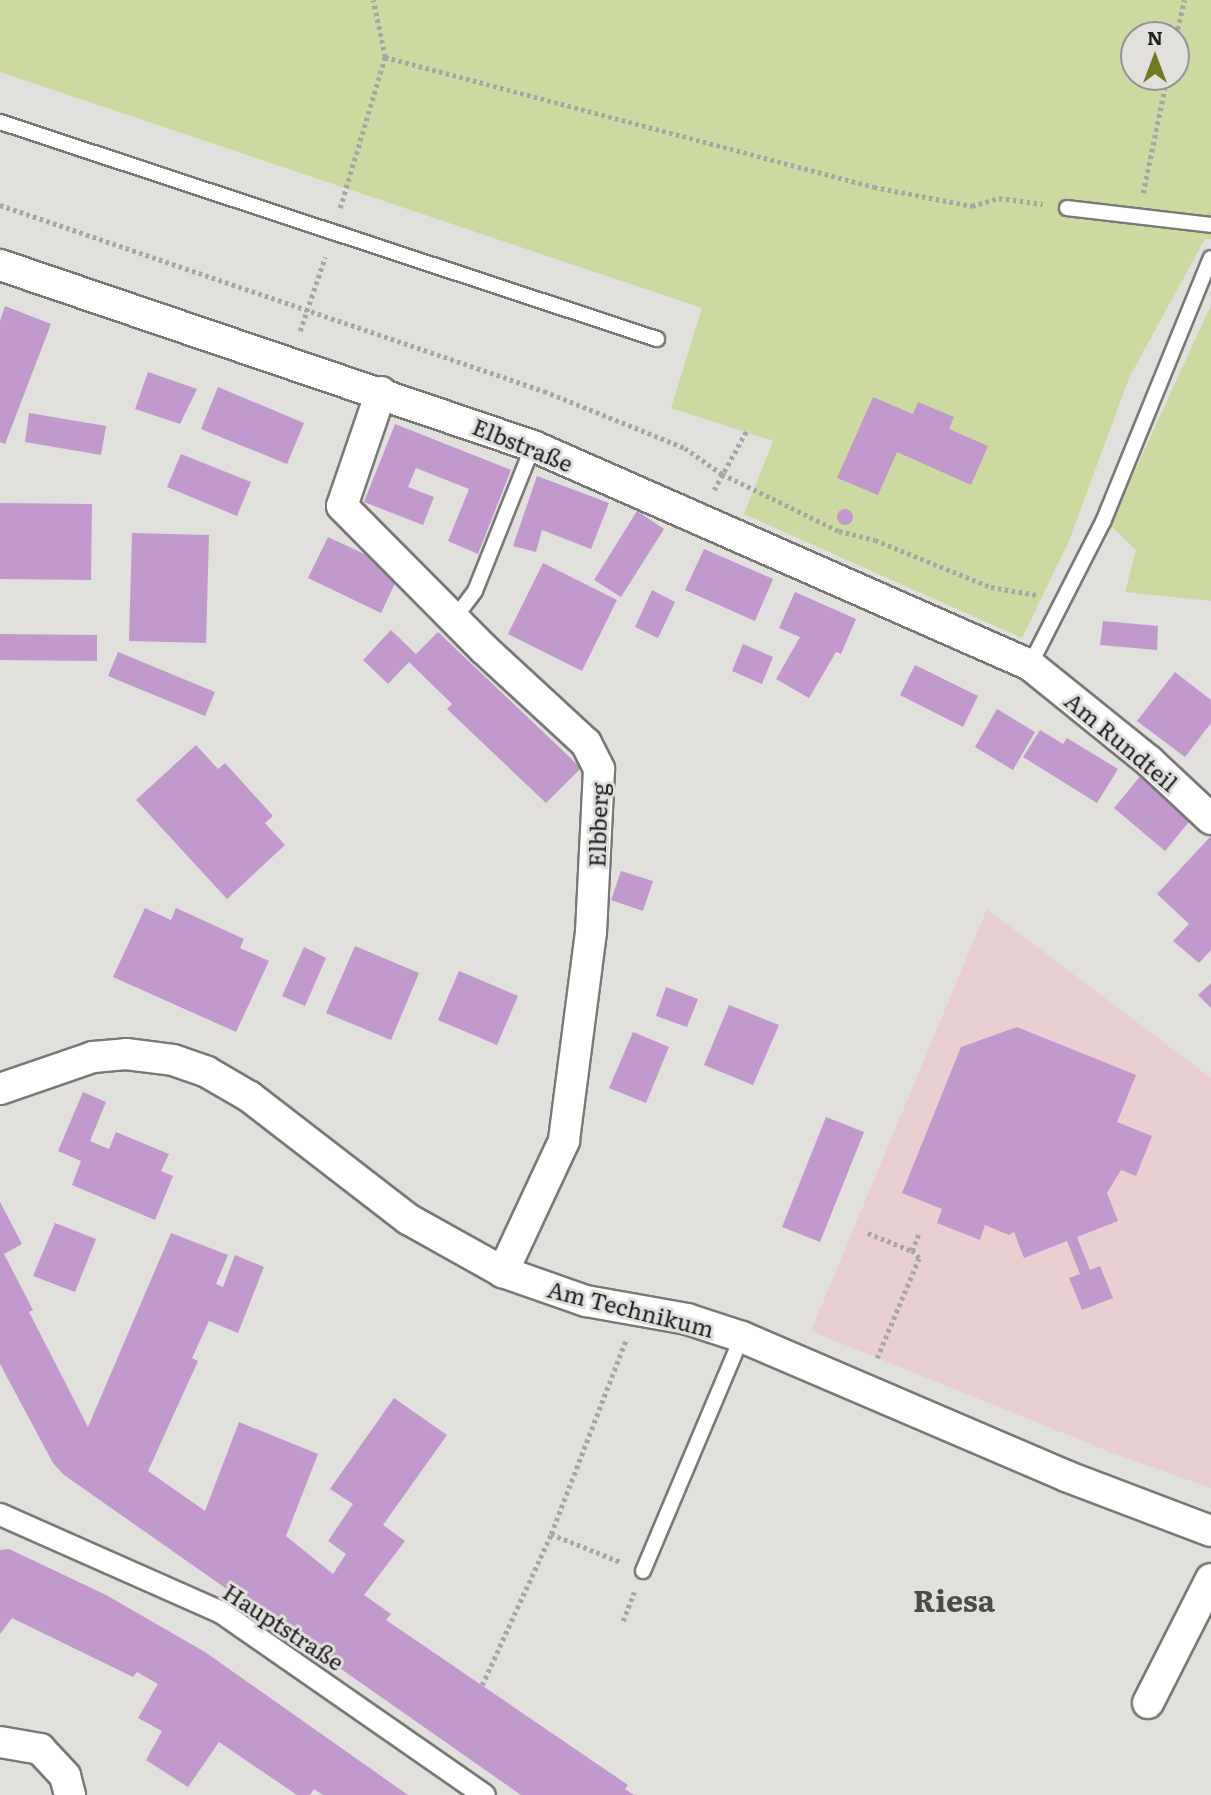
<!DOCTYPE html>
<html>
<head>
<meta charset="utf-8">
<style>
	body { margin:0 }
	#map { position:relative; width:1211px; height:1795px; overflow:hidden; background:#e1e0dd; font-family:Literata,serif }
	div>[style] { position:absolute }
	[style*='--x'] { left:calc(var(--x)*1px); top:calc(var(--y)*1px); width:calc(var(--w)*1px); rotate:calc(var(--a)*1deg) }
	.education>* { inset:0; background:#e9cfd1 }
	.green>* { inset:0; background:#ccdaa2 }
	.building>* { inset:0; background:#c299cd }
	.round { border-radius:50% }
	.path>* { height:4.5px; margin-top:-2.25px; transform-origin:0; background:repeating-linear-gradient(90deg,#a7a6a4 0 3.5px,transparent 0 7px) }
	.roads { filter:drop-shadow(2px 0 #797875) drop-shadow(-2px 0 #797875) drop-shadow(0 2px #797875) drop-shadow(0 -2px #797875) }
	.service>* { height:14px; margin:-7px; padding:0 7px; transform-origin:7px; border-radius:7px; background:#fff }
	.pedestrian>* { height:21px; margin:-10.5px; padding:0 10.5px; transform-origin:10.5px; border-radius:10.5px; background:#fff }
	.minor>* { height:30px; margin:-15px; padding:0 15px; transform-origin:15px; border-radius:15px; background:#fff }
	span { translate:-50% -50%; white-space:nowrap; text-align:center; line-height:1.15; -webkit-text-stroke:6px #e1e0dd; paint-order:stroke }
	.street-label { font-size:23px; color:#20201f }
	.district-label { font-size:30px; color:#4b4a47; font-weight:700 }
	.north { position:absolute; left:1120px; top:21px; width:70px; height:70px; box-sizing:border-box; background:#e1e0dd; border:2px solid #949391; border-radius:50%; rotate:0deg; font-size:19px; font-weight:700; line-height:28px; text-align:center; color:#20201f }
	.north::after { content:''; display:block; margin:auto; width:24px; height:32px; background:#727922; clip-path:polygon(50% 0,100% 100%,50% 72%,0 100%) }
</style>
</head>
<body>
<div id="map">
	<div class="education">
		<i style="clip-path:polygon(987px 909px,1211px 1078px,1211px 1488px,1110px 1452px,811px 1331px)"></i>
	</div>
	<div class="green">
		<i style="clip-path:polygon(evenodd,0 0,1211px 0,1211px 239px,1205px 239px,1129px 378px,1069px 541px,1022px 638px,744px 514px,773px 441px,671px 408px,702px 308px,0 72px,0 0,1134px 35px,1176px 35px,1176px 77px,1134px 77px,1134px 35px)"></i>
		<i style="clip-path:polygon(1211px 305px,1211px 601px,1125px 592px,1136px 550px,1110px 525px)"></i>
	</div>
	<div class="building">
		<i style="clip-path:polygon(5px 306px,51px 324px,5px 444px,0 442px,0 321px)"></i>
		<i style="clip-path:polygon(148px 372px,197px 389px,180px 424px,135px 409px)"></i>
		<i style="clip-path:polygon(218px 387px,304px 423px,287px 464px,201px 429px)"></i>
		<i style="clip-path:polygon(873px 397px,913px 414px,918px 402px,954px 417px,949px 429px,988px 446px,971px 485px,897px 452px,878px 495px,837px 478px)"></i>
		<i style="clip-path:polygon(29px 413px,106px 426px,101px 455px,25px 442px)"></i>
		<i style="clip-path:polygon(395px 424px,511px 470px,478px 554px,448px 541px,469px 489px,416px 468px,408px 487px,434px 497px,423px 525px,364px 502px)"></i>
		<i style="clip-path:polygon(181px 454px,251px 482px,237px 516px,167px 487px)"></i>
		<i style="clip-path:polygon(537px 476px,609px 503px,591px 549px,542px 530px,536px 552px,513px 546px)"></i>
		<i style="clip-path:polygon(0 503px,92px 504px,91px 580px,0 579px)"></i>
		<i class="round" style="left:837px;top:509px;width:16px;height:16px"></i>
		<i style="clip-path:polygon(637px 511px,664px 529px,621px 597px,594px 580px)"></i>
		<i style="clip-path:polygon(132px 533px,209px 535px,206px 643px,129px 641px)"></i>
		<i style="clip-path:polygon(328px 537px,401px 571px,381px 613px,308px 578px)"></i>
		<i style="clip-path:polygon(704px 549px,773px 579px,755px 621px,685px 590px)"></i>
		<i style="clip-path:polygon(543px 563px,617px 600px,582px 671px,508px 634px)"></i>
		<i style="clip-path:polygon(652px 590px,675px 602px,658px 638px,635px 627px)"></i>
		<i style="clip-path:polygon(795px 592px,856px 619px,841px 654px,836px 652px,809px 698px,776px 679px,800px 637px,779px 628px)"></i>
		<i style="clip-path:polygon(1103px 621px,1158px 626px,1157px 650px,1100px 645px)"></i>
		<i style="clip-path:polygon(391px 630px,416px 654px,438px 632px,581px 768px,546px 803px,447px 709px,452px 704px,409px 662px,388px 684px,363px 660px)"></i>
		<i style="clip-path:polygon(0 634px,97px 635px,97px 661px,0 660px)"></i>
		<i style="clip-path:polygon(743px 644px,773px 657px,762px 684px,732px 671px)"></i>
		<i style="clip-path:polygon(118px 652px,215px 692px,205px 716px,108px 676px)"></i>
		<i style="clip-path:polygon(915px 665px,978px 696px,963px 727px,900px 695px)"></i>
		<i style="clip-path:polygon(1175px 672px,1211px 700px,1211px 723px,1185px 757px,1137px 721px)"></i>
		<i style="clip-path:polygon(997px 709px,1035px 732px,1013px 770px,975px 747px)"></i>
		<i style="clip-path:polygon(1040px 730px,1063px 744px,1067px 738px,1118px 769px,1097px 803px,1023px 757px)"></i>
		<i style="clip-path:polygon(196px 745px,218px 769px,225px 763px,273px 816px,265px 823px,285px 845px,227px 899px,136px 800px)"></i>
		<i style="clip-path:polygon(1142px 774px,1193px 817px,1165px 851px,1114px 808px)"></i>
		<i style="clip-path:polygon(1211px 836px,1211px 950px,1199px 963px,1173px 941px,1189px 924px,1157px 894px)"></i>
		<i style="clip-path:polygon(621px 871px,653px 881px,643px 911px,611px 900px)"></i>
		<i style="clip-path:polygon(145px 908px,171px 920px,176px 908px,244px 939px,240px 948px,269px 961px,236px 1032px,113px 977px)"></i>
		<i style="clip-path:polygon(355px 946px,419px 973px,391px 1040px,326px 1013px)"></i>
		<i style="clip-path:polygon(304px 947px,326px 958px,305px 1006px,282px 996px)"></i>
		<i style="clip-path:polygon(459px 971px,518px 996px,497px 1045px,438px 1020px)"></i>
		<i style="clip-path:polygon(1211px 983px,1211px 1008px,1198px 995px)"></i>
		<i style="clip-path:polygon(666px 987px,698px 999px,687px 1027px,656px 1016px)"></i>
		<i style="clip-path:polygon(729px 1005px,779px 1025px,753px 1085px,704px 1065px)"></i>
		<i style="clip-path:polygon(1017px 1027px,1136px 1075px,1117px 1122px,1152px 1136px,1136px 1176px,1121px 1170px,1107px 1193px,1118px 1221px,1077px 1237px,1090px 1270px,1100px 1266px,1113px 1298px,1082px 1310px,1069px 1278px,1080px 1274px,1067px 1241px,1024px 1258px,1014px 1232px,1009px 1235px,985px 1225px,980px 1240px,937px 1223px,942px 1209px,902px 1193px,961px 1047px)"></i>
		<i style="clip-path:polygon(633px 1032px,669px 1047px,646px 1103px,609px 1088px)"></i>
		<i style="clip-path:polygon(83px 1092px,106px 1102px,90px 1141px,109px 1149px,116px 1132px,169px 1154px,161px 1171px,173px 1176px,155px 1220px,72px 1185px,81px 1161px,58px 1151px)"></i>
		<i style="clip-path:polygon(826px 1117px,864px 1132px,820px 1242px,782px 1227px)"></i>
		<i style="clip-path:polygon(0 1202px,22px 1244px,4px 1254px,33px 1310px,29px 1312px,88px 1427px,171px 1233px,228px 1255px,216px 1284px,223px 1287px,235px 1255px,264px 1267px,238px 1333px,209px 1321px,192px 1358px,198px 1361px,148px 1471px,205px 1511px,239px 1422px,318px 1454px,286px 1536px,333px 1574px,346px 1554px,328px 1541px,353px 1504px,330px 1489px,394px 1398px,447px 1435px,383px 1525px,405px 1541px,364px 1595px,391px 1614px,386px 1620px,628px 1785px,625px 1789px,634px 1795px,521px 1795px,64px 1475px,53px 1463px,0 1364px)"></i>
		<i style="clip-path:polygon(55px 1223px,96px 1239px,75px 1292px,33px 1276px)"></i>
		<i style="clip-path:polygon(9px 1549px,106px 1595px,205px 1652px,408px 1795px,323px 1795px,314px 1789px,310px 1795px,297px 1795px,219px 1742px,188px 1787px,146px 1760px,162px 1731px,138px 1718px,158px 1684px,137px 1672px,133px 1677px,12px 1618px,0 1634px,0 1550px)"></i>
	</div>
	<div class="path">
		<i style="--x:1176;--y:36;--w:37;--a:-77"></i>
		<i style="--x:385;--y:57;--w:506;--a:14.89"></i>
		<i style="--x:874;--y:187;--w:100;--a:11"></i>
		<i style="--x:972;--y:206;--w:28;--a:-17"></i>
		<i style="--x:999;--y:198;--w:44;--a:7.8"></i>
		<i style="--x:1143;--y:193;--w:118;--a:-78.3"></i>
		<i style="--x:0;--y:205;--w:575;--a:18.88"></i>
		<i style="--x:544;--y:391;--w:152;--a:22"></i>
		<i style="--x:685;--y:448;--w:45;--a:35.1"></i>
		<i style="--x:722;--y:474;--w:130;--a:26"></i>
		<i style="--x:839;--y:531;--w:37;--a:14"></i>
		<i style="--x:875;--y:540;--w:125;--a:22.1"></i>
		<i style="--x:991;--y:587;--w:47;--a:9.9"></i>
		<i style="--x:340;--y:208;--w:158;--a:-73.4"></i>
		<i style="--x:385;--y:57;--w:58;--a:-101.9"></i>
		<i style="--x:300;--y:331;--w:78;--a:-71.3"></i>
		<i style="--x:714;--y:490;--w:68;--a:-61.2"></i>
		<i style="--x:868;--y:1233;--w:48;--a:22.2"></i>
		<i style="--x:877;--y:1358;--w:108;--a:-67.2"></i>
		<i style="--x:919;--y:1258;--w:10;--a:-135"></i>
		<i style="--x:912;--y:1251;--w:19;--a:-69"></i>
		<i style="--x:551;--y:1534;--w:75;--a:21.8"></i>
		<i style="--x:623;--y:1621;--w:31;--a:-69"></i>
		<i style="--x:482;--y:1685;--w:166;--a:-65.4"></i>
		<i style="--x:551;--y:1534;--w:208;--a:-68.9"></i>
	</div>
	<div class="roads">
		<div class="service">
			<i style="--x:0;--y:122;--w:692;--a:18.28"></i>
			<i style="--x:1067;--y:208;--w:145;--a:6.7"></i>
			<i style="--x:454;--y:619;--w:35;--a:-53"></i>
			<i style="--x:475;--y:591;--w:156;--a:-68.2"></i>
			<i style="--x:1030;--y:665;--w:161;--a:-63"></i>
			<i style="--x:1103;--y:522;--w:285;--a:-67.8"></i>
			<i style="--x:643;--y:1571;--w:254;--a:-67.1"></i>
		</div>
		<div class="pedestrian">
			<i style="--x:0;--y:1514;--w:242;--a:23.9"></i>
			<i style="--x:221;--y:1612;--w:320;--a:34.8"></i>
		</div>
		<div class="minor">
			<i style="--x:0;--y:265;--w:563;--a:18.76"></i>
			<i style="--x:533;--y:446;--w:543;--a:23.78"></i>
			<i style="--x:1030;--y:665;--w:153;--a:38.9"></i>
			<i style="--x:1149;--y:761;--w:85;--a:43.1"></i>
			<i style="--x:381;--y:392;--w:120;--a:108.9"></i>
			<i style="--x:342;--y:506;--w:202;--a:45.2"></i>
			<i style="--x:484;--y:649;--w:139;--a:42.7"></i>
			<i style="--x:586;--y:743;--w:29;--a:63"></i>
			<i style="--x:599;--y:769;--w:163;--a:92.8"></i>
			<i style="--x:591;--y:932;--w:211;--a:97.4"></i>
			<i style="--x:564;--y:1141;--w:145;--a:115"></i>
			<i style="--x:0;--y:1089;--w:98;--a:-19"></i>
			<i style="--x:93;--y:1057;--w:33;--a:-5"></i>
			<i style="--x:126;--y:1054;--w:47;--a:7.3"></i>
			<i style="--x:173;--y:1060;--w:36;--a:19"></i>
			<i style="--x:207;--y:1072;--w:50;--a:30.2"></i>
			<i style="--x:250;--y:1097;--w:200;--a:37.7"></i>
			<i style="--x:408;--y:1219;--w:109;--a:29.2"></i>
			<i style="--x:503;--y:1272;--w:88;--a:19.3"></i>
			<i style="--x:586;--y:1301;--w:103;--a:10.1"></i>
			<i style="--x:687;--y:1319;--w:58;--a:18.1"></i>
			<i style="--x:742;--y:1337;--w:353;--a:23.2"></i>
			<i style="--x:1066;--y:1476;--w:155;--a:20.8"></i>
			<i style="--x:1148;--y:1703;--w:139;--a:-63.1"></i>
			<i style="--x:0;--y:1742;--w:41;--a:9.9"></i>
			<i style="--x:40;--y:1749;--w:37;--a:47"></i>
			<i style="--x:65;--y:1776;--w:20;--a:75"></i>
		</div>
	</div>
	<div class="street-label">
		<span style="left:523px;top:444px;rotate:22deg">Elbstraße</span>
		<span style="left:1122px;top:741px;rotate:40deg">Am Rundteil</span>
		<span style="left:597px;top:825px;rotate:-88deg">Elbberg</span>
		<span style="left:631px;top:1308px;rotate:14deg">Am Technikum</span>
		<span style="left:284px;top:1626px;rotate:33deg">Hauptstraße</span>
	</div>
	<div class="district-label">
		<span style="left:954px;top:1599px">Riesa</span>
	</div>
	<div class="north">N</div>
</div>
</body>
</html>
